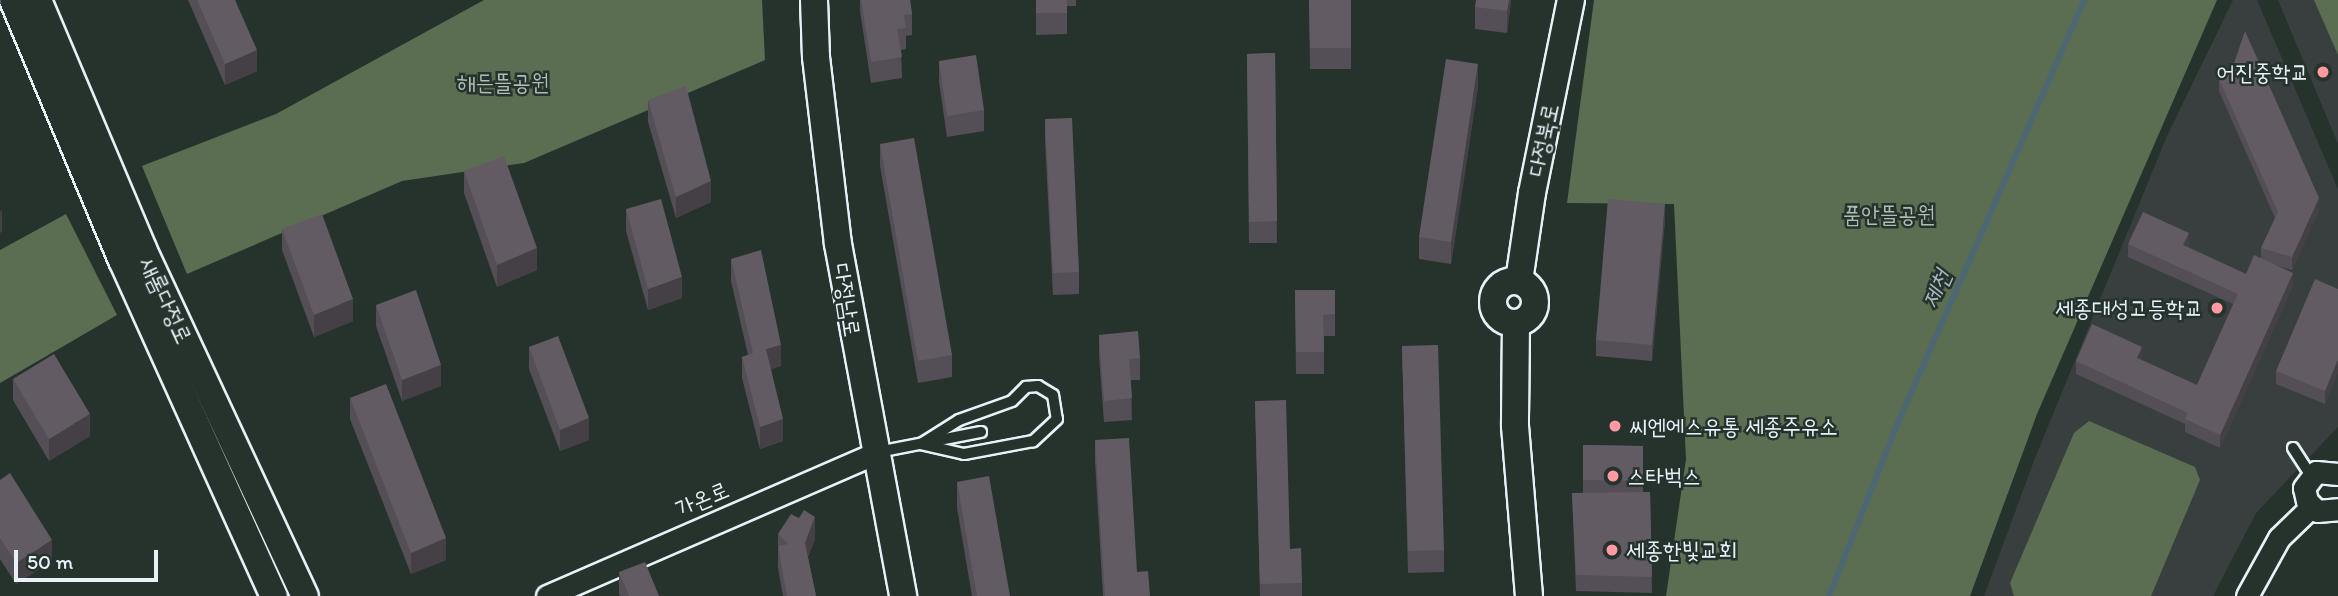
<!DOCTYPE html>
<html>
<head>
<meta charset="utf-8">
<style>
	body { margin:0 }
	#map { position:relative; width:2338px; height:596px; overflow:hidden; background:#26332d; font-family:Itim,"Poor Story",sans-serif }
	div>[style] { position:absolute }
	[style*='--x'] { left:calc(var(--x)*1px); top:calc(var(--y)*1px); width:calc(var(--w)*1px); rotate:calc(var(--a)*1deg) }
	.built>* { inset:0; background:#383f3e }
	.green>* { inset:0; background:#5c6e51 }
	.stream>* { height:6px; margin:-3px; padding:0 3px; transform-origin:3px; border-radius:3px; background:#4d6872 }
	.roads { filter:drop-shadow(2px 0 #e8f1f8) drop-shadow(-2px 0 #e8f1f8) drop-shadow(0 2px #e8f1f8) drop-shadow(0 -2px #e8f1f8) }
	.service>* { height:10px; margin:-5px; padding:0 5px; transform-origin:5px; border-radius:5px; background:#26332d }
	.minor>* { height:21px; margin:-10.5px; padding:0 10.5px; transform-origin:10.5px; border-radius:10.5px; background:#26332d }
	.tertiary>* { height:26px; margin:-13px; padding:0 13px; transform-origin:13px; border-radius:13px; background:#26332d }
	.tertiary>.ring { margin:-13px; padding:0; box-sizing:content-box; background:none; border:26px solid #26332d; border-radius:50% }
	.wall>* { inset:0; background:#544e56 }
	.shaded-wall>* { inset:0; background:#454046 }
	.building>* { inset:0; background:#625b64 }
	.dots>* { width:19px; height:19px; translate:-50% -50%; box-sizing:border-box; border:4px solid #26332d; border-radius:50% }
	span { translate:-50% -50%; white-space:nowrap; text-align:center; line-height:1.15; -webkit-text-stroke:5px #26332d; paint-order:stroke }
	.poi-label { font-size:23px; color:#e8f1f8 }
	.right { translate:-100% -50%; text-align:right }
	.left { translate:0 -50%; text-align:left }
	.park-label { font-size:23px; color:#b0bdb5 }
	.street-label { font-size:23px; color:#e8f1f8 }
	.water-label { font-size:24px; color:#aabac2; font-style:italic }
	.scale { position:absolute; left:14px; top:550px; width:144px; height:32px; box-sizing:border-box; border:4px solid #e8f1f8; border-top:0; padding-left:9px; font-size:21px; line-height:24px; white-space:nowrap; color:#e8f1f8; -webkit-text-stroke:5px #26332d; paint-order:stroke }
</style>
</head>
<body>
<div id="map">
	<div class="built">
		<i style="clip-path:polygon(2233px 0,2257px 0,2338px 189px,2338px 427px,2256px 513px,2213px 596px,1984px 596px,2035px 458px,2167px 136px)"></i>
		<i style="clip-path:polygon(2278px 0,2338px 0,2338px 144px)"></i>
	</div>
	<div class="green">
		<i style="clip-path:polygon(484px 0,762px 0,765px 60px,524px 163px,402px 181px,187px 274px,142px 166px,276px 114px)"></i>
		<i style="clip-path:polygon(1594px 0,2217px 0,2037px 414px,1970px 596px,1666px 596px,1686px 459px,1674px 204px,1567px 203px)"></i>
		<i style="clip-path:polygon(2314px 0,2338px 0,2338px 55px)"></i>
		<i style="clip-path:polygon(66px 214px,117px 315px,0 383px,0 250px)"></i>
		<i style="clip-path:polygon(2089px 421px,2195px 467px,2200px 480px,2151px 596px,2014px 596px,2010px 583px,2074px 433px)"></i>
	</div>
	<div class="stream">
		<i style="--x:1829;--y:596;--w:192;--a:-68.3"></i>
		<i style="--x:1900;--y:418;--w:457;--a:-66.2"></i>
	</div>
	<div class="roads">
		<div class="service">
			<i style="--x:1038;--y:386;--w:17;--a:31"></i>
			<i style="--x:1053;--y:395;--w:24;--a:81"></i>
			<i style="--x:1057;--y:419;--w:33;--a:137"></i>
			<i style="--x:1033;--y:441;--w:70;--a:169.3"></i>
			<i style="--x:964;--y:454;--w:44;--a:-166.9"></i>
			<i style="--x:921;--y:444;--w:45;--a:-32.3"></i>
			<i style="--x:959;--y:420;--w:56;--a:-19.7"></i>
			<i style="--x:1012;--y:401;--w:20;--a:-45"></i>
			<i style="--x:1026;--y:387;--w:12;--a:-5"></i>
			<i style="--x:2293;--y:448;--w:33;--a:57"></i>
			<i style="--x:878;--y:452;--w:105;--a:-11"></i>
		</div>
		<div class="minor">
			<i style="--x:2338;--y:474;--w:22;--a:-175"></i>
			<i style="--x:2316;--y:472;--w:20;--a:127"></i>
			<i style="--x:2304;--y:488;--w:13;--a:77"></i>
			<i style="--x:2307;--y:501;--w:14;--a:45"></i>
			<i style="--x:2317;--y:511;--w:21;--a:-5"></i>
			<i style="--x:547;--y:596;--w:361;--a:-23.5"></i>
			<i style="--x:2247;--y:596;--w:66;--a:-61.1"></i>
			<i style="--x:2279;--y:538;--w:45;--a:-44.1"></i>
		</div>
		<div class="tertiary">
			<i style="--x:13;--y:0;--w:282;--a:67.3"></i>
			<i style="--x:122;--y:260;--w:369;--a:65.7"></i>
			<i style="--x:38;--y:0;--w:270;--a:67.1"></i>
			<i style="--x:143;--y:249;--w:383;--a:65"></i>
			<i style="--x:814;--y:0;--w:57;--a:88"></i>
			<i style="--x:816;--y:57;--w:188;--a:83.3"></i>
			<i style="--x:838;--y:244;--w:358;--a:79.5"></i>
			<i style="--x:1519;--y:281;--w:89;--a:-81.6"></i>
			<i style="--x:1532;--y:193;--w:197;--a:-78.6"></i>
			<i class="ring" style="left:1493px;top:281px;width:16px;height:16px"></i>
			<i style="--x:1516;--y:323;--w:103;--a:90.6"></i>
			<i style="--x:1515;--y:426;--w:171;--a:85.3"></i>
		</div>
	</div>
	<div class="wall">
		<i style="clip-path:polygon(188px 0,235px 0,257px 71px,225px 85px)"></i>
		<i style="clip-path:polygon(860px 0,910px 0,912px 14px,912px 35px,906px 36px,906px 49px,901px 50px,902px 78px,871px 83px,860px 11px)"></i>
		<i style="clip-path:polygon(1036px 0,1076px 0,1076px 6px,1067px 6px,1067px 34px,1036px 35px)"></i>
		<i style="clip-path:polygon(1309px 0,1351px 0,1351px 69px,1310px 69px)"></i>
		<i style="clip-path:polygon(1511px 0,1507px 33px,1475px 29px,1475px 7px)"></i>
		<i style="clip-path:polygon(1275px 53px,1277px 243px,1249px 243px,1247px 54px)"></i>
		<i style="clip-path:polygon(939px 61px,984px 110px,984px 131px,947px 137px,939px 82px)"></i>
		<i style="clip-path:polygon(2219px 79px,2319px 210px,2292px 270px,2275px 265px,2293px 286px,2220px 448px,2185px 432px,2185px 424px,2076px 374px,2076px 361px,2142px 360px,2197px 385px,2233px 304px,2128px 257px,2128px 244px,2189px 246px,2188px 247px,2246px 274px,2261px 258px,2261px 248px,2275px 218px,2219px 91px)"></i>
		<i style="clip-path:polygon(1478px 86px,1451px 264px,1419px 259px,1419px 237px)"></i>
		<i style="clip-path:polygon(648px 100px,711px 202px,676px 218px,648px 122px)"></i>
		<i style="clip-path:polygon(1045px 119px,1079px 272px,1079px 294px,1053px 295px,1045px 141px)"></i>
		<i style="clip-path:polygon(880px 144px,952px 355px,952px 377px,918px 383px,880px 166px)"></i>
		<i style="clip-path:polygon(464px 171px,537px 270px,497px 287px,464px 193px)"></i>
		<i style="clip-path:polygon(626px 209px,682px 298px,648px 310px,626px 231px)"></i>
		<i style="clip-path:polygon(1665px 220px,1652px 361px,1596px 356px,1596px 340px)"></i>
		<i style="clip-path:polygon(282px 229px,353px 321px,314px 337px,282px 250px)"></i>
		<i style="clip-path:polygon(731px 259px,781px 366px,771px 369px,783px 441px,760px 449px,742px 378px,742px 357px,748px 355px,731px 281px)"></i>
		<i style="clip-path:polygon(2338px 289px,2338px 372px,2325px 404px,2276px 384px,2276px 371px)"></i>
		<i style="clip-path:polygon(1295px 290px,1335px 290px,1335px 336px,1324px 336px,1324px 374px,1296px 374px)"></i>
		<i style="clip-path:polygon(376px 305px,441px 386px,402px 401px,376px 326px)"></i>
		<i style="clip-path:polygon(1099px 335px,1140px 358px,1140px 380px,1131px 380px,1132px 420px,1104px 422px,1099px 356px)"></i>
		<i style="clip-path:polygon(1402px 346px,1444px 550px,1444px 572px,1408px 573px)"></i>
		<i style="clip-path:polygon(529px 347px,589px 440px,560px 451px,529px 369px)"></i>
		<i style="clip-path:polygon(13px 379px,90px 436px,49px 461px,13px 400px)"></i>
		<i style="clip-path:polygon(350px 398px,446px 560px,411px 574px,350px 419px)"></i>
		<i style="clip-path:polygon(1255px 401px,1290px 549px,1302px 583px,1302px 596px,1260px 596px)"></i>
		<i style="clip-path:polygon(1095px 440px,1137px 572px,1150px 596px,1103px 596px,1095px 461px)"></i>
		<i style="clip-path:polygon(1583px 445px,1643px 446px,1643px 492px,1650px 492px,1652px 593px,1576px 591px,1572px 493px,1583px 493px)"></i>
		<i style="clip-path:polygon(0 480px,52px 561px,16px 584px,0 559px)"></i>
		<i style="clip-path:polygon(957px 482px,1010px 596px,972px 596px,957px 508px)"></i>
		<i style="clip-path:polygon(778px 534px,815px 539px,808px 557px,816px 596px,783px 596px,778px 568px)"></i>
		<i style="clip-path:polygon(619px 572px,659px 596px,620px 596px,619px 594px)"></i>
	</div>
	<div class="shaded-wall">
		<i style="clip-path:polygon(1509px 0,1511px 0,1507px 33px,1507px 11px)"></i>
		<i style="clip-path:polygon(257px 50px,257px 71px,225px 85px,225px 64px)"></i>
		<i style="clip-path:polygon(1478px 64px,1478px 86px,1451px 264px,1451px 242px)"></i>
		<i style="clip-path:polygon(711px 181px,711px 202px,676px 218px,676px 197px)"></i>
		<i style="clip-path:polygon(2319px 198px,2319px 210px,2292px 270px,2292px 257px)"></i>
		<i style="clip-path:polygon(1665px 204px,1665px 220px,1652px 361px,1652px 345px)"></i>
		<i style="clip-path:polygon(2px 210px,2px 232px,0 233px,0 212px)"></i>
		<i style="clip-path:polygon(2189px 233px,2189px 246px,2183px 258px,2183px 245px)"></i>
		<i style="clip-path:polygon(537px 248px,537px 270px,497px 287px,497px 265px)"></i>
		<i style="clip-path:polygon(2293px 273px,2293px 286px,2220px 448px,2220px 435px)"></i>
		<i style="clip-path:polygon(682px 277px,682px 298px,648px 310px,648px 289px)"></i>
		<i style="clip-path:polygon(353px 299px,353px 321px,314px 337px,314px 315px)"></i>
		<i style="clip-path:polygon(781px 345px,781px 366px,766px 371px,766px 349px)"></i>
		<i style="clip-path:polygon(2142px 347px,2142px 360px,2137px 358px)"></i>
		<i style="clip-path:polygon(2338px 359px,2338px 372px,2325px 404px,2325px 391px)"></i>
		<i style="clip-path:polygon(441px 365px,441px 386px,402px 401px,402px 380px)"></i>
		<i style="clip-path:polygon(90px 414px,90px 436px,49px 461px,49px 439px)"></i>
		<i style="clip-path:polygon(589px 418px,589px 440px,560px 451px,560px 430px)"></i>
		<i style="clip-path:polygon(783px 419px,783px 441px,760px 449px,760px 427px)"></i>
		<i style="clip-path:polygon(815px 517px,815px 539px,805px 564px,805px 543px)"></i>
		<i style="clip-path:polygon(446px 538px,446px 560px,411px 574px,411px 553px)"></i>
		<i style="clip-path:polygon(52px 540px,52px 561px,16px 584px,16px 563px)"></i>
	</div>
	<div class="building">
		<i style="clip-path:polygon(197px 0,235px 0,257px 50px,225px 64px)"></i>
		<i style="clip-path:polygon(861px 0,910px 0,912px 14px,904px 15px,906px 28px,897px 29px,902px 57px,871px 62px)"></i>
		<i style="clip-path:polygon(1036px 0,1067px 0,1067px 13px,1036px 13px)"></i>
		<i style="clip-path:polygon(1309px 0,1351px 0,1351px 48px,1310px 48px)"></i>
		<i style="clip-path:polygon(1476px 0,1509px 0,1507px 11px,1475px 7px)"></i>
		<i style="clip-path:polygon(2245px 31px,2319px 198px,2292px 257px,2261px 248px,2278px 212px,2219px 79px,2231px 72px)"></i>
		<i style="clip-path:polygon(1275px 53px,1277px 221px,1249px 222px,1247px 54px)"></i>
		<i style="clip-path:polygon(976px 55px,984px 110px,947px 116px,939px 61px)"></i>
		<i style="clip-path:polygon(1446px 59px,1478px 64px,1451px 242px,1419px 237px)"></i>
		<i style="clip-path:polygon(686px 86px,711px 181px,676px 197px,648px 100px)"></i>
		<i style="clip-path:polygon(1072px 118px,1079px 272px,1053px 273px,1045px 119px)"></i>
		<i style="clip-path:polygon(914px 138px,952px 355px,918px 361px,880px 144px)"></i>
		<i style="clip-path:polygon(504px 156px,537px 248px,497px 265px,464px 171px)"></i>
		<i style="clip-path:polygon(661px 199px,682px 277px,648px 289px,626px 209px)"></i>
		<i style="clip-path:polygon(1608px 199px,1665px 204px,1652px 345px,1596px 340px)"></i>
		<i style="clip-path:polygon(2143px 212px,2189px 233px,2183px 245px,2246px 274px,2254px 255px,2293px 273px,2220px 435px,2185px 419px,2188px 413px,2076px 361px,2092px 324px,2142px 347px,2137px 358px,2197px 385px,2238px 294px,2128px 244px)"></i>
		<i style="clip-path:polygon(322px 214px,353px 299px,314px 315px,282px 229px)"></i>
		<i style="clip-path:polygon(761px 250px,781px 345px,766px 349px,783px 419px,760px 427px,742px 357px,753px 353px,731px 259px)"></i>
		<i style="clip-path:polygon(2315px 279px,2338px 289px,2338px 359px,2325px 391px,2276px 371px)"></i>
		<i style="clip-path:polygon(416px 290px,441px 365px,402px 380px,376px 305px)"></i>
		<i style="clip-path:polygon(1295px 290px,1335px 290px,1335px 314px,1323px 315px,1324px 352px,1296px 352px)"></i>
		<i style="clip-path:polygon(1138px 331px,1140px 358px,1129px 359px,1132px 398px,1104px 401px,1099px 335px)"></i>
		<i style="clip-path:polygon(558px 336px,589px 418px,560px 430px,529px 347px)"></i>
		<i style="clip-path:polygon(1438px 345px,1444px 550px,1408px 551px,1402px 346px)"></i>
		<i style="clip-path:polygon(54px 354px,90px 414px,49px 439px,13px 379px)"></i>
		<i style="clip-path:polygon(386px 384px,446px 538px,411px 553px,350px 398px)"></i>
		<i style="clip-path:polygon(1286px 400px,1290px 549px,1301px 548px,1302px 583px,1260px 584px,1255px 401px)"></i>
		<i style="clip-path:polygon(1129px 438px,1137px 572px,1148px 571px,1150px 596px,1105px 596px,1095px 440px)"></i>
		<i style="clip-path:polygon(1583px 445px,1643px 446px,1643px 481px,1583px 480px)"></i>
		<i style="clip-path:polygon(10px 473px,52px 540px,16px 563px,0 538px,0 480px)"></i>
		<i style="clip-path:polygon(989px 476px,1010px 596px,977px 596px,957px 482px)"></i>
		<i style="clip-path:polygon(1650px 492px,1652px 577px,1576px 575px,1572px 493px)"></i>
		<i style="clip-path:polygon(804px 510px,815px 517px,805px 543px,816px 596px,787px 596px,778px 546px,788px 544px,778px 534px,791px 514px,799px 518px)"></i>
		<i style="clip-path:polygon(645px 562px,659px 596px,629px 596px,619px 572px)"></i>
	</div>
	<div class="dots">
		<i style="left:2323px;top:72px;background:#ff9aa2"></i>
		<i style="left:2217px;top:308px;background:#ff9aa2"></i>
		<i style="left:1615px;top:426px;background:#ff9aa2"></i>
		<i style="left:1613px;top:476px;background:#ff9aa2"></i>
		<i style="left:1612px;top:550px;background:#ff9aa2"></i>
	</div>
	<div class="poi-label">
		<span class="right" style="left:2309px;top:72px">어진중학교</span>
		<span class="right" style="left:2203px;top:308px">세종대성고등학교</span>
		<span class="left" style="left:1629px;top:426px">씨엔에스유통 세종주유소</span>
		<span class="left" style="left:1627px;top:476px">스타벅스</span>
		<span class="left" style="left:1626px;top:550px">세종한빛교회</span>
	</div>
	<div class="park-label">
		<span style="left:503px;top:82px">해든뜰공원</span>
		<span style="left:1889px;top:214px">품안뜰공원</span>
	</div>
	<div class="street-label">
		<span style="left:1543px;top:140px;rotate:-78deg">다정북로</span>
		<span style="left:166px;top:300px;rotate:65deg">새롬다정로</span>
		<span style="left:847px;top:300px;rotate:81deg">다정남로</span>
		<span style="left:702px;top:499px;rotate:-23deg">가온로</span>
	</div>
	<div class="water-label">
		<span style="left:1936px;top:289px;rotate:-66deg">제천</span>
	</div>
	<div class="scale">50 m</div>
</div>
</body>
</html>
